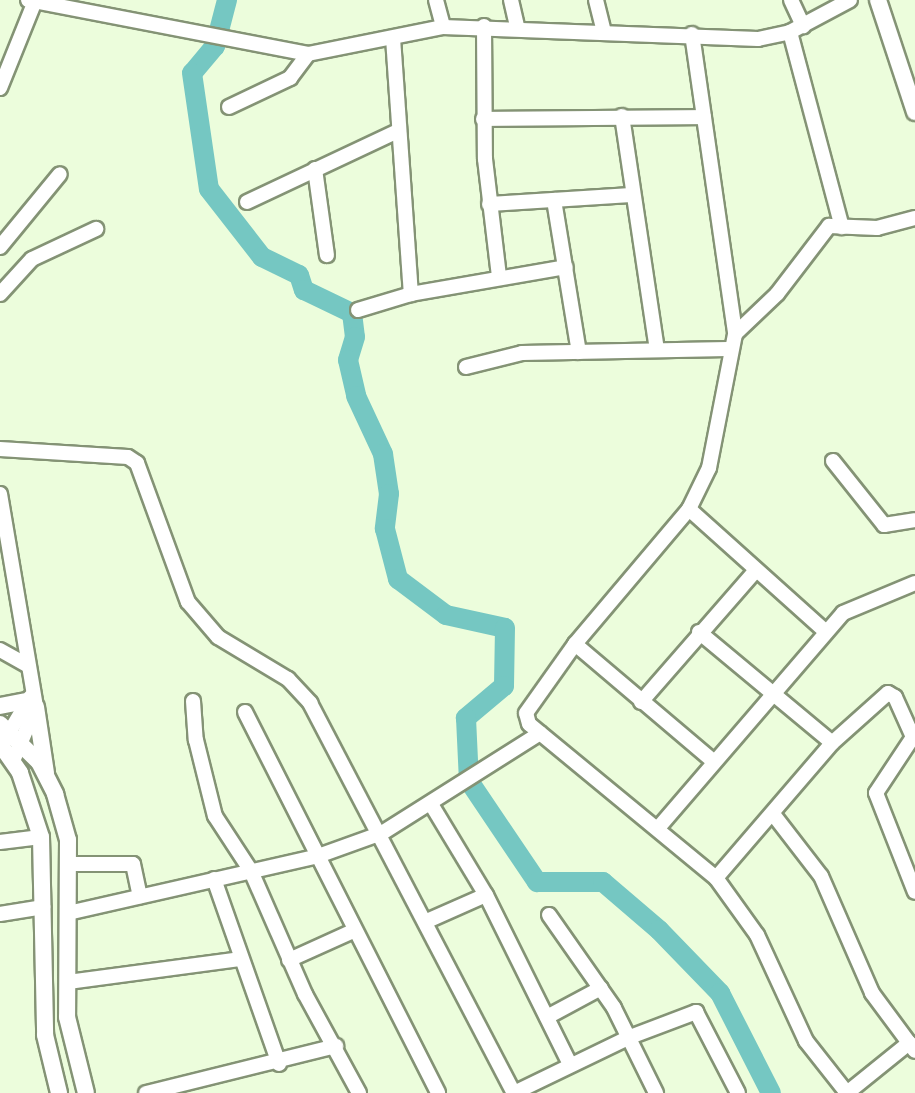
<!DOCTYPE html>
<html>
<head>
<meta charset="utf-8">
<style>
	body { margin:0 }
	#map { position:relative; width:915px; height:1093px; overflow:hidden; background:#ecfddc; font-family:"DejaVu Sans",sans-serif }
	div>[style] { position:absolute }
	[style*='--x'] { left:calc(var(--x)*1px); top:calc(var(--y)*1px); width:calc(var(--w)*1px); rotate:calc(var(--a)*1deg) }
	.river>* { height:20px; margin:-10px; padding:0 10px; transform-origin:10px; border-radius:10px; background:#75c7c2 }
	.roads { filter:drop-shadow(2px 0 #849375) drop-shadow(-2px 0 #849375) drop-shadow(0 2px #849375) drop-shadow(0 -2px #849375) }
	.minor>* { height:14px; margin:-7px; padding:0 7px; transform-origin:7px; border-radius:7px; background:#fff }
	.major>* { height:16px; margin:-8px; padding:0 8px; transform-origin:8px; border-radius:8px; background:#fff }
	span { translate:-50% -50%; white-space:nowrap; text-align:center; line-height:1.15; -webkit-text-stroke:6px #ecfddc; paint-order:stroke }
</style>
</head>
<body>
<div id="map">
	<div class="river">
		<i style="--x:227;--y:0;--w:48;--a:104.6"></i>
		<i style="--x:215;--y:46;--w:35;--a:130"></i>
		<i style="--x:192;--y:73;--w:117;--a:81.7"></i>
		<i style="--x:209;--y:189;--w:86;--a:52.1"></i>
		<i style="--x:262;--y:257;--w:41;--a:25.9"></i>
		<i style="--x:299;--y:275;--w:16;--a:72"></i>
		<i style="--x:304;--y:290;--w:53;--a:25.6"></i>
		<i style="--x:352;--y:313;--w:24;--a:83"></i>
		<i style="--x:355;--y:337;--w:24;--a:107"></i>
		<i style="--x:348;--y:360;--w:37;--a:77"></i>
		<i style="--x:356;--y:396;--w:64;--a:65"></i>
		<i style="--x:383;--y:454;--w:40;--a:81.5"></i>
		<i style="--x:389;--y:494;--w:35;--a:97"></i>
		<i style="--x:385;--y:529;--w:52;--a:75.4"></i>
		<i style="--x:398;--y:579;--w:60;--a:36.9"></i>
		<i style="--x:446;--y:615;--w:60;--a:12.4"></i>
		<i style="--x:505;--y:628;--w:58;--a:91"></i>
		<i style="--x:504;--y:686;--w:50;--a:139.9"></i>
		<i style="--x:466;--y:718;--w:63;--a:87.3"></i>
		<i style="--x:469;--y:781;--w:122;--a:56"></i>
		<i style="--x:537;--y:882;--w:66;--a:0"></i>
		<i style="--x:603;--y:882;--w:74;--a:40.6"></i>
		<i style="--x:659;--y:930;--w:88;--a:45.9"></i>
		<i style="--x:720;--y:993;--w:112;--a:63"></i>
	</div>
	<div class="roads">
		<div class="minor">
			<i style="--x:28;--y:0;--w:285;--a:10.9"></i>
			<i style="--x:308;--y:54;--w:138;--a:-11.3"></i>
			<i style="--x:443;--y:27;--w:315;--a:2.2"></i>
			<i style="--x:758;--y:39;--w:33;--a:-12"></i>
			<i style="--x:790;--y:32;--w:68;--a:-28.1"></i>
			<i style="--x:436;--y:0;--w:28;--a:75"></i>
			<i style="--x:511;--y:0;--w:27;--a:77"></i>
			<i style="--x:596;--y:0;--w:30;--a:76"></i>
			<i style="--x:791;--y:0;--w:29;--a:65"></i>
			<i style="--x:484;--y:26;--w:133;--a:89.6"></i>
			<i style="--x:485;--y:159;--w:118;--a:83.2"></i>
			<i style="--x:790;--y:32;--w:202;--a:75.1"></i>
			<i style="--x:692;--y:34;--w:303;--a:81.8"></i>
			<i style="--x:393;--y:38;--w:257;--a:86"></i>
			<i style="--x:0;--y:88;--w:94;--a:-68.1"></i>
			<i style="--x:229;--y:107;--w:68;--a:-25.4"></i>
			<i style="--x:290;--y:78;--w:30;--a:-53"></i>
			<i style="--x:622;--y:116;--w:236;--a:81.5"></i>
			<i style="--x:483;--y:119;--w:221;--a:-0.5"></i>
			<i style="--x:315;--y:169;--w:87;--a:82.1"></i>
			<i style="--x:554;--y:200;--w:154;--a:80.7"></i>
			<i style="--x:247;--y:202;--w:165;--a:-25.2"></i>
			<i style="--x:489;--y:204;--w:143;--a:-3.6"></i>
			<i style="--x:0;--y:247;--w:94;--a:-50.6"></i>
			<i style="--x:0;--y:294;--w:47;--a:-47.6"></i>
			<i style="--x:32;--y:259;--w:71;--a:-25.1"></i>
			<i style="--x:358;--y:310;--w:55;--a:-16.8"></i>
			<i style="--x:411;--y:294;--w:157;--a:-9.9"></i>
			<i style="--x:466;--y:367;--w:58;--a:-14"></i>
			<i style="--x:522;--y:353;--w:206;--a:-1.1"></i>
			<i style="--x:0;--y:449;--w:128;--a:3.6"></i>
			<i style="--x:128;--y:457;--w:11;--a:34"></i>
			<i style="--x:137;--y:463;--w:148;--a:69.9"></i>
			<i style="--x:188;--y:602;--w:46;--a:49.4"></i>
			<i style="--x:218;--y:637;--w:82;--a:31"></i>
			<i style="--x:288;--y:679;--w:33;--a:47"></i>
			<i style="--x:310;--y:703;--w:440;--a:62.4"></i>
			<i style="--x:833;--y:461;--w:82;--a:51.4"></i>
			<i style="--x:884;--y:525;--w:31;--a:-9"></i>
			<i style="--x:0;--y:494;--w:216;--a:80.4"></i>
			<i style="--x:36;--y:707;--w:59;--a:113.1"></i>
			<i style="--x:689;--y:509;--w:183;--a:41.9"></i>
			<i style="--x:699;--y:632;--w:173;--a:39.8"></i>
			<i style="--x:575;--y:644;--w:180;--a:40.3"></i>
			<i style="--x:0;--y:650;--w:31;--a:29"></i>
			<i style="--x:193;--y:701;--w:39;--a:86"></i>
			<i style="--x:196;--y:740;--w:78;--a:76"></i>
			<i style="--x:215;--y:816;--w:66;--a:56.8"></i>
			<i style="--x:251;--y:871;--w:134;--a:66.3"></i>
			<i style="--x:305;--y:994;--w:113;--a:61.4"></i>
			<i style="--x:641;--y:702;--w:175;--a:-48.9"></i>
			<i style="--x:245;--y:712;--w:427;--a:63.1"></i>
			<i style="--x:4;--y:741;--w:52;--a:-59"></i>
			<i style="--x:431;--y:804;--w:106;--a:58.9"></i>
			<i style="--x:486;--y:895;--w:189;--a:63.6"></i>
			<i style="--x:773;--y:814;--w:78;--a:52.3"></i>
			<i style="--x:821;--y:876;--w:128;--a:66.4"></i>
			<i style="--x:872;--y:993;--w:72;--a:53.4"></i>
			<i style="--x:659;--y:827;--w:282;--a:-49.3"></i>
			<i style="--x:843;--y:613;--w:78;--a:-22.6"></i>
			<i style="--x:0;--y:842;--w:41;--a:-7"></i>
			<i style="--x:69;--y:864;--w:64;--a:0"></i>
			<i style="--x:133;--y:864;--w:33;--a:78"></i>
			<i style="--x:716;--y:878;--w:178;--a:-49.3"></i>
			<i style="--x:832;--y:743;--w:75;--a:-41.8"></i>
			<i style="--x:888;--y:693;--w:8;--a:30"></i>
			<i style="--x:895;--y:697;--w:44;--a:65.8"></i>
			<i style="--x:913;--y:737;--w:67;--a:123.5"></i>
			<i style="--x:876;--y:793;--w:106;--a:68.5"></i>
			<i style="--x:214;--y:879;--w:196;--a:70.6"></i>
			<i style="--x:68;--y:913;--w:256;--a:-12.8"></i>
			<i style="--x:318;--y:856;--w:68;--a:-19.8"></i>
			<i style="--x:382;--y:833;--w:187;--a:-32.3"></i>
			<i style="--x:0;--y:914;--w:44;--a:-9.2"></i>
			<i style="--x:549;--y:915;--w:113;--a:55"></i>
			<i style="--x:614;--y:1008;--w:95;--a:63.7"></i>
			<i style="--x:427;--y:921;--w:64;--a:-23.8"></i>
			<i style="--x:289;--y:960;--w:72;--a:-24.4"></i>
			<i style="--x:68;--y:982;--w:175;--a:-7.6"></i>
			<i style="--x:547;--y:1017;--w:61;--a:-28.2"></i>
			<i style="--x:146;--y:1093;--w:196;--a:-13.9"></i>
			<i style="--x:514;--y:1093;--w:129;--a:-25.8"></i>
			<i style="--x:630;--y:1037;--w:71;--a:-20.7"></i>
			<i style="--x:696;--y:1012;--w:91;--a:62.6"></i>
			<i style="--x:847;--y:1093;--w:66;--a:-128.3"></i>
			<i style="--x:806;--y:1041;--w:117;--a:-114.8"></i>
			<i style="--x:757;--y:935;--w:70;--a:-125.7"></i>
			<i style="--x:716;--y:878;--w:242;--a:-140.5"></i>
			<i style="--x:529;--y:724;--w:11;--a:-105"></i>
			<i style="--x:526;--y:713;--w:85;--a:-54.6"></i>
			<i style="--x:575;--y:644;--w:177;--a:-49.8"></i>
			<i style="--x:689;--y:509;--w:46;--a:-64"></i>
			<i style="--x:709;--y:468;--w:136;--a:-79"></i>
			<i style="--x:735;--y:334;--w:58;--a:-43.6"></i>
			<i style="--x:777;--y:294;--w:86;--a:-52.6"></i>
			<i style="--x:829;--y:226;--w:48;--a:2.4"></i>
			<i style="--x:877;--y:228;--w:39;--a:-15"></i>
			<i style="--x:847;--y:1093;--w:80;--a:-38.9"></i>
		</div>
		<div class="major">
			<i style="--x:878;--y:0;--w:118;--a:71.7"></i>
			<i style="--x:0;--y:706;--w:25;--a:-11"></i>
			<i style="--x:36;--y:707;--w:67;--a:81.4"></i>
			<i style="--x:0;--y:724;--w:54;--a:44.3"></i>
			<i style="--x:39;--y:762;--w:36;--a:63"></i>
			<i style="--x:55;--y:794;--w:48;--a:74.2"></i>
			<i style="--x:68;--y:840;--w:177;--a:90.3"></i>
			<i style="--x:67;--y:1017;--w:78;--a:76"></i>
			<i style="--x:0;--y:744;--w:35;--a:55"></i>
			<i style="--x:20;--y:773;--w:67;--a:71.8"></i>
			<i style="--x:41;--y:837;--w:198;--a:88.8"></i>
			<i style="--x:45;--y:1035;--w:60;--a:76.4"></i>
		</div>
	</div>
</div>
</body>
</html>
